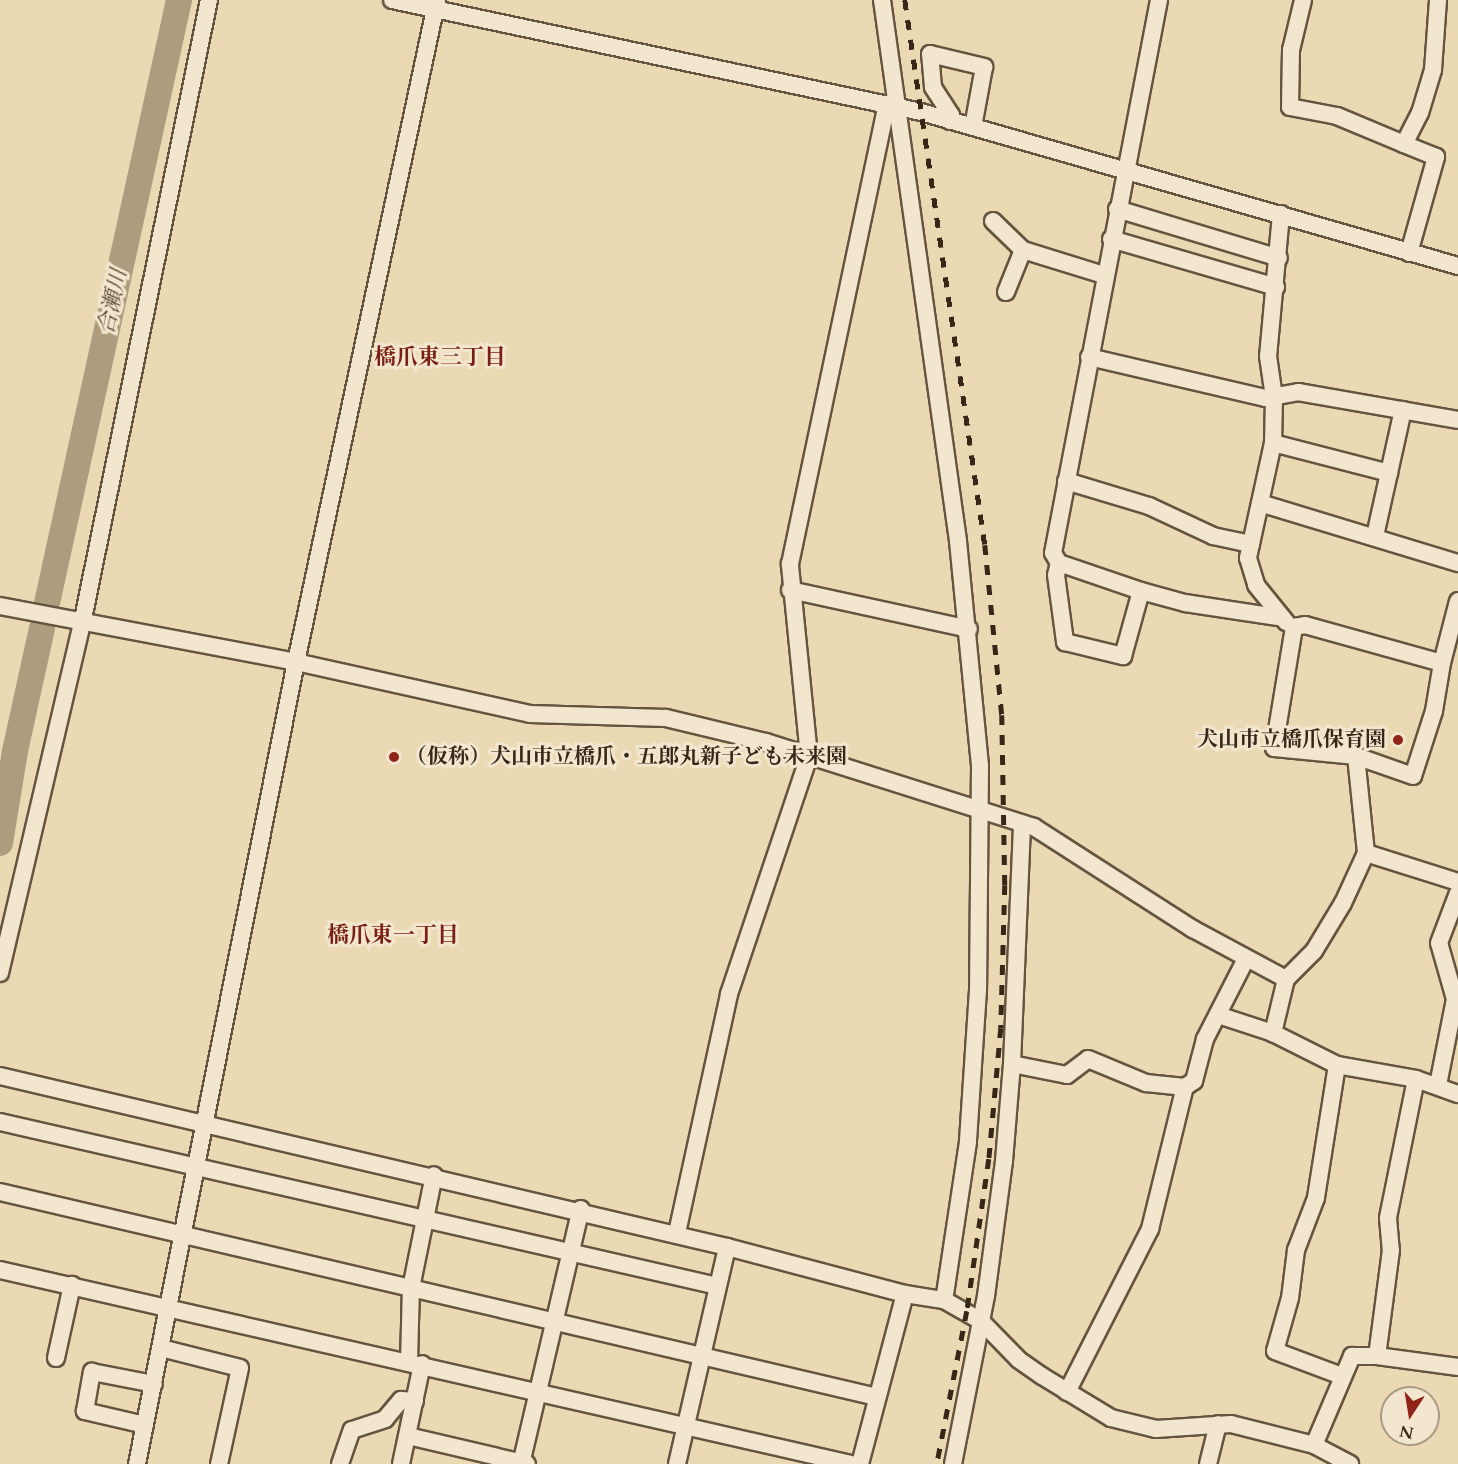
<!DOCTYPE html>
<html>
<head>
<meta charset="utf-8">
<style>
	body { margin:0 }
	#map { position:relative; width:1458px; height:1464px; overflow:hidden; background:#ebd9b3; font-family:Cardo,"Noto Serif JP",serif }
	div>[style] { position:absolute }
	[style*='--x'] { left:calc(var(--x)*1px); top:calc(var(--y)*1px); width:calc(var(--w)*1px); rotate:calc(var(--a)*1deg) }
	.river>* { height:26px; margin:-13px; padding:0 13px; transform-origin:13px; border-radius:13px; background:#ae9c7e }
	.roads { filter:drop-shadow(2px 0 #65543f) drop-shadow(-2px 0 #65543f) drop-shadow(0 2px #65543f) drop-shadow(0 -2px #65543f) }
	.minor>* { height:16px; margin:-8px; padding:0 8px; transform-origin:8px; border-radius:8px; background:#f2e6ce }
	.rail>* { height:4.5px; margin-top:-2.25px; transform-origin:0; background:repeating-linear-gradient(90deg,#382718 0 10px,transparent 0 20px) }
	.dots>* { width:16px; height:16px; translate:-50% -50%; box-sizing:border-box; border:3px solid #f2e6ce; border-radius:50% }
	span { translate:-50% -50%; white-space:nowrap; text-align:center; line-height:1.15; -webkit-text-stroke:6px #f2e6ce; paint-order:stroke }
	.poi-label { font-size:21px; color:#382718; font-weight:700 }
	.right { translate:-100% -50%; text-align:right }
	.left { translate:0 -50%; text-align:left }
	.water-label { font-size:22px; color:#5b4a37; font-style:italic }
	.neighbourhood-label { font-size:22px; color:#7a1f14; font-weight:700 }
	.north { position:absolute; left:1380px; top:1386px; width:60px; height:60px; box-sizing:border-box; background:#f2e6ce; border:2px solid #a89a85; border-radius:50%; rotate:192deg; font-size:16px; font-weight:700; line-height:24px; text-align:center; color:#382718 }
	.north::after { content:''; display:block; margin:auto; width:21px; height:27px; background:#8f2418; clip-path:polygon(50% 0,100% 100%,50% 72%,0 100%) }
</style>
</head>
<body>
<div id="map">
	<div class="river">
		<i style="--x:47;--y:603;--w:617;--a:-77.65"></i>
		<i style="--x:0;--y:843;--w:93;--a:-80.7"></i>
		<i style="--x:15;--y:751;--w:126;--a:-77.6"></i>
	</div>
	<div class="roads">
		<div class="minor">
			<i style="--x:392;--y:0;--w:541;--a:11.95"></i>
			<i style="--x:921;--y:112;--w:559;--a:16"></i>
			<i style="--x:882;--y:0;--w:546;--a:82"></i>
			<i style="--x:958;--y:541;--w:226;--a:84.4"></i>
			<i style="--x:980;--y:766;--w:224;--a:90.5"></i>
			<i style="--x:978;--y:990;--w:152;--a:93.8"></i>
			<i style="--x:968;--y:1142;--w:160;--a:98.6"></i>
			<i style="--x:1159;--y:0;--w:563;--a:100.85"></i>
			<i style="--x:1053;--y:553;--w:12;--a:59"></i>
			<i style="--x:1059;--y:563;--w:87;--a:18.9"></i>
			<i style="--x:1141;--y:591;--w:46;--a:15.3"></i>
			<i style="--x:1185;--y:603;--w:94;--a:8.6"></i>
			<i style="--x:1303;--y:0;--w:51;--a:103.5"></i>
			<i style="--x:1291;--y:50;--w:57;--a:91"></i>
			<i style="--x:1290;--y:107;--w:48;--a:10.8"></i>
			<i style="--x:1337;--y:116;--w:73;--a:22.7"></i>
			<i style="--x:950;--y:121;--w:6;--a:-81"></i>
			<i style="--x:951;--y:115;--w:33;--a:-123"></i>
			<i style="--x:933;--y:87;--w:33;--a:-95"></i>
			<i style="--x:930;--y:54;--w:56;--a:13.5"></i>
			<i style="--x:984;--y:67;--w:61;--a:100.4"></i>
			<i style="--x:1117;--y:209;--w:169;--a:16.8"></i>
			<i style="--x:1281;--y:214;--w:143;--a:95.2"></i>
			<i style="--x:1268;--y:356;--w:41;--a:81.7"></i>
			<i style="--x:1274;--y:397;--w:46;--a:91.2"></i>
			<i style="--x:1273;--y:443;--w:118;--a:102.3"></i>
			<i style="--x:1248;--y:558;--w:28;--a:73"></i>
			<i style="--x:1256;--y:585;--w:48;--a:51"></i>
			<i style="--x:993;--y:221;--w:42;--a:44"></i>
			<i style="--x:1023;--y:250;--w:85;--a:17.2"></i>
			<i style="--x:1111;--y:239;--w:172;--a:16.2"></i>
			<i style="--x:1409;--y:253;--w:100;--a:-74.3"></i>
			<i style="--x:1436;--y:157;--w:35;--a:-158"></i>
			<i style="--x:1404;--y:144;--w:35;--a:-63"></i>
			<i style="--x:1420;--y:113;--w:45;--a:-73.2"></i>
			<i style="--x:1433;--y:70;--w:70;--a:-85.9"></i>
			<i style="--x:1006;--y:292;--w:45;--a:-68"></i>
			<i style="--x:1089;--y:357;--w:181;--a:13.1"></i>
			<i style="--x:1265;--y:398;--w:34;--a:-10"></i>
			<i style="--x:1298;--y:392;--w:162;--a:9.9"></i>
			<i style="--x:1273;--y:443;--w:120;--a:14.5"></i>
			<i style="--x:1066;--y:481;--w:87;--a:16.8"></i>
			<i style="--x:1149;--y:506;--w:71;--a:25.1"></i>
			<i style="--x:1213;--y:536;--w:39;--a:12"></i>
			<i style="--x:1260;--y:503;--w:207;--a:16.9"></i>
			<i style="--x:1375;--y:536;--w:129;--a:-77.5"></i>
			<i style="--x:1059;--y:563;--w:12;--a:104"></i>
			<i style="--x:1056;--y:575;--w:68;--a:82.3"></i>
			<i style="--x:1065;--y:642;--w:60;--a:13.6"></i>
			<i style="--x:1123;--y:656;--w:67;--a:-74.5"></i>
			<i style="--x:790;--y:590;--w:183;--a:12.3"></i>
			<i style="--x:0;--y:606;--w:301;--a:10.7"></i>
			<i style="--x:296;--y:662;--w:240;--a:12.5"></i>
			<i style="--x:530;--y:714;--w:136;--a:1.7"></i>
			<i style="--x:666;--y:718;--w:103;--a:13.5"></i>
			<i style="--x:766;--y:742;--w:281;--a:17.6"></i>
			<i style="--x:1034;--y:827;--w:189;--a:32.7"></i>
			<i style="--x:1193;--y:929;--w:106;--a:28.3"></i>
			<i style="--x:1305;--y:625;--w:142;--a:15.5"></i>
			<i style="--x:1442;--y:663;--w:49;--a:99.5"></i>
			<i style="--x:1434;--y:711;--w:68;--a:107.9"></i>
			<i style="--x:1413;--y:776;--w:60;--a:-160.7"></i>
			<i style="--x:1356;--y:756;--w:82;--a:-174.4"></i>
			<i style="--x:1274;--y:748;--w:123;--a:-80.6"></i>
			<i style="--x:1294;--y:627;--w:11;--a:-10"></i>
			<i style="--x:1442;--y:663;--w:64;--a:-75.5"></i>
			<i style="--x:1356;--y:756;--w:98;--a:84.1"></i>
			<i style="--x:1366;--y:853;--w:55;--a:114.7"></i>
			<i style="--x:1343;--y:903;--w:56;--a:121.1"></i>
			<i style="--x:1314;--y:951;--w:40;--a:135"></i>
			<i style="--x:1286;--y:979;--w:56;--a:103.5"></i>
			<i style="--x:1273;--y:1033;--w:72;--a:26.6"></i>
			<i style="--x:1337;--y:1065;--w:80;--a:10"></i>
			<i style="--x:1416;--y:1079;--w:45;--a:19.7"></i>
			<i style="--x:1366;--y:853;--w:96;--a:17.5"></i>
			<i style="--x:0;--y:973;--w:359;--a:-76.8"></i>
			<i style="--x:82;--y:624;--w:637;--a:-78.5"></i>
			<i style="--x:1218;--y:1015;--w:58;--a:18.1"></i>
			<i style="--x:1012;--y:1064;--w:56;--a:11.3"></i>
			<i style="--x:1067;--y:1075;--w:26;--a:-37"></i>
			<i style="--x:1088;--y:1059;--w:63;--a:22.5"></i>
			<i style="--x:1146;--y:1083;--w:39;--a:6"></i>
			<i style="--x:1337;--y:1065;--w:135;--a:99"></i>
			<i style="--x:1316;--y:1198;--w:56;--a:111"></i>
			<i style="--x:1296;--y:1250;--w:48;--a:97.1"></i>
			<i style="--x:1290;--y:1298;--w:55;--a:105.8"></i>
			<i style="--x:1275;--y:1351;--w:72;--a:20.5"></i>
			<i style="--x:0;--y:1076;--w:747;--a:13.24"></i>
			<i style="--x:1416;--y:1079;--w:142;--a:101.4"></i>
			<i style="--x:1388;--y:1218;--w:32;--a:85"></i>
			<i style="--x:1391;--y:1250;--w:107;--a:97.5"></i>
			<i style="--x:1377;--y:1356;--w:82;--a:7.7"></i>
			<i style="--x:1438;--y:1085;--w:88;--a:-78.8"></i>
			<i style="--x:1455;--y:999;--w:58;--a:-105.9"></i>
			<i style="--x:1439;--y:943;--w:53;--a:-69.2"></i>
			<i style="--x:0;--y:1122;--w:736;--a:12.87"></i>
			<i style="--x:0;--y:1192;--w:901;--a:13.16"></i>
			<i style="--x:677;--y:1233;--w:245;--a:-77.7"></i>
			<i style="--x:729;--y:994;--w:251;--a:-71.4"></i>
			<i style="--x:809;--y:756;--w:193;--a:-95.7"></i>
			<i style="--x:790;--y:564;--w:470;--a:-78.1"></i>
			<i style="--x:0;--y:1270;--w:873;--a:12.84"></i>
			<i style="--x:161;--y:1348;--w:81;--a:14.2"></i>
			<i style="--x:240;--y:1368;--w:98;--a:102.3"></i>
			<i style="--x:56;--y:1358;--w:75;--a:-77.6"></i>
			<i style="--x:409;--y:1362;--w:74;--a:-88.5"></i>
			<i style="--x:411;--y:1288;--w:115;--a:-78.5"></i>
			<i style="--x:1067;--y:1392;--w:183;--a:-63"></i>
			<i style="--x:1150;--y:1229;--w:146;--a:-76.2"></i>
			<i style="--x:1185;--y:1087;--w:11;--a:-34"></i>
			<i style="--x:1194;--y:1081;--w:43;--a:-75.3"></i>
			<i style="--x:1205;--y:1039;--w:90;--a:-62.9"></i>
			<i style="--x:145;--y:1425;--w:62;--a:-166.9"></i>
			<i style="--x:85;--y:1411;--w:40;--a:-80"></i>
			<i style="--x:92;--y:1372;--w:63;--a:11"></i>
			<i style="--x:408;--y:1436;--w:122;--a:13.2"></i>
			<i style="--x:1314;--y:1445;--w:97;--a:-66.9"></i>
			<i style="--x:1352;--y:1356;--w:25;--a:0"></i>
			<i style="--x:137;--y:1464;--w:818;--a:-78.79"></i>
			<i style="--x:296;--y:662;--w:677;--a:-77.98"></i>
			<i style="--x:340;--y:1464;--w:36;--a:-71"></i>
			<i style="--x:352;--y:1430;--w:35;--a:-18"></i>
			<i style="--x:385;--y:1419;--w:25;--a:-50"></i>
			<i style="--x:401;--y:1400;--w:14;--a:4"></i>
			<i style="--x:401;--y:1464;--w:102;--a:-78.1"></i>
			<i style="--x:521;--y:1464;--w:262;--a:-76.8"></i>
			<i style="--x:677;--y:1464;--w:223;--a:-77"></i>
			<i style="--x:727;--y:1247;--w:184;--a:14.8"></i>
			<i style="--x:905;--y:1294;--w:39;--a:9"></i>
			<i style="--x:944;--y:1300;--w:43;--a:29.6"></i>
			<i style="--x:981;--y:1321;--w:54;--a:45.7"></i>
			<i style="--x:1019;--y:1360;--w:28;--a:35"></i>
			<i style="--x:1042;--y:1376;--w:81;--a:31.3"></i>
			<i style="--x:1111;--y:1418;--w:46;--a:13.7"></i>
			<i style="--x:1156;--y:1429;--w:75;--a:-3.8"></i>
			<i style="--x:1231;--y:1424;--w:86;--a:14.2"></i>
			<i style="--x:1314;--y:1445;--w:41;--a:27.8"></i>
			<i style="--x:860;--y:1464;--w:176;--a:-75.2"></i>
			<i style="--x:953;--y:1464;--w:171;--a:-78.9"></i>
			<i style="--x:986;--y:1296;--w:136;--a:-82.4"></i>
			<i style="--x:1004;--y:1161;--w:97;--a:-85.3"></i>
			<i style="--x:1012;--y:1064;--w:241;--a:-87.6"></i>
			<i style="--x:1208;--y:1464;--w:41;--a:-76"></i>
		</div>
	</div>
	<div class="rail">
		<i style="--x:905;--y:0;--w:551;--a:81.65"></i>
		<i style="--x:985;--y:545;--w:171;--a:84.3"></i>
		<i style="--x:1002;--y:715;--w:170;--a:89"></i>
		<i style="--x:1005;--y:885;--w:143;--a:91.6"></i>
		<i style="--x:1001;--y:1028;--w:132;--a:95.2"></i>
		<i style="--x:989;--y:1159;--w:154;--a:98.2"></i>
		<i style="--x:967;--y:1311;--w:156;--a:101.1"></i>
	</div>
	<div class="dots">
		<i style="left:1398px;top:740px;background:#8f2418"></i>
		<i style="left:394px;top:757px;background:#8f2418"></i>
	</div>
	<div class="poi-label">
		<span class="right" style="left:1386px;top:740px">犬山市立橋爪保育園</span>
		<span class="left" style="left:406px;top:757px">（仮称）犬山市立橋爪・五郎丸新子ども未来園</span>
	</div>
	<div class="water-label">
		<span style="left:113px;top:302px;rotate:-78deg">合瀬川</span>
	</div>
	<div class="neighbourhood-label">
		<span style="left:440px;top:358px">橋爪東三丁目</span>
		<span style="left:393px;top:936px">橋爪東一丁目</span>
	</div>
	<div class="north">N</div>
</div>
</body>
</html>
